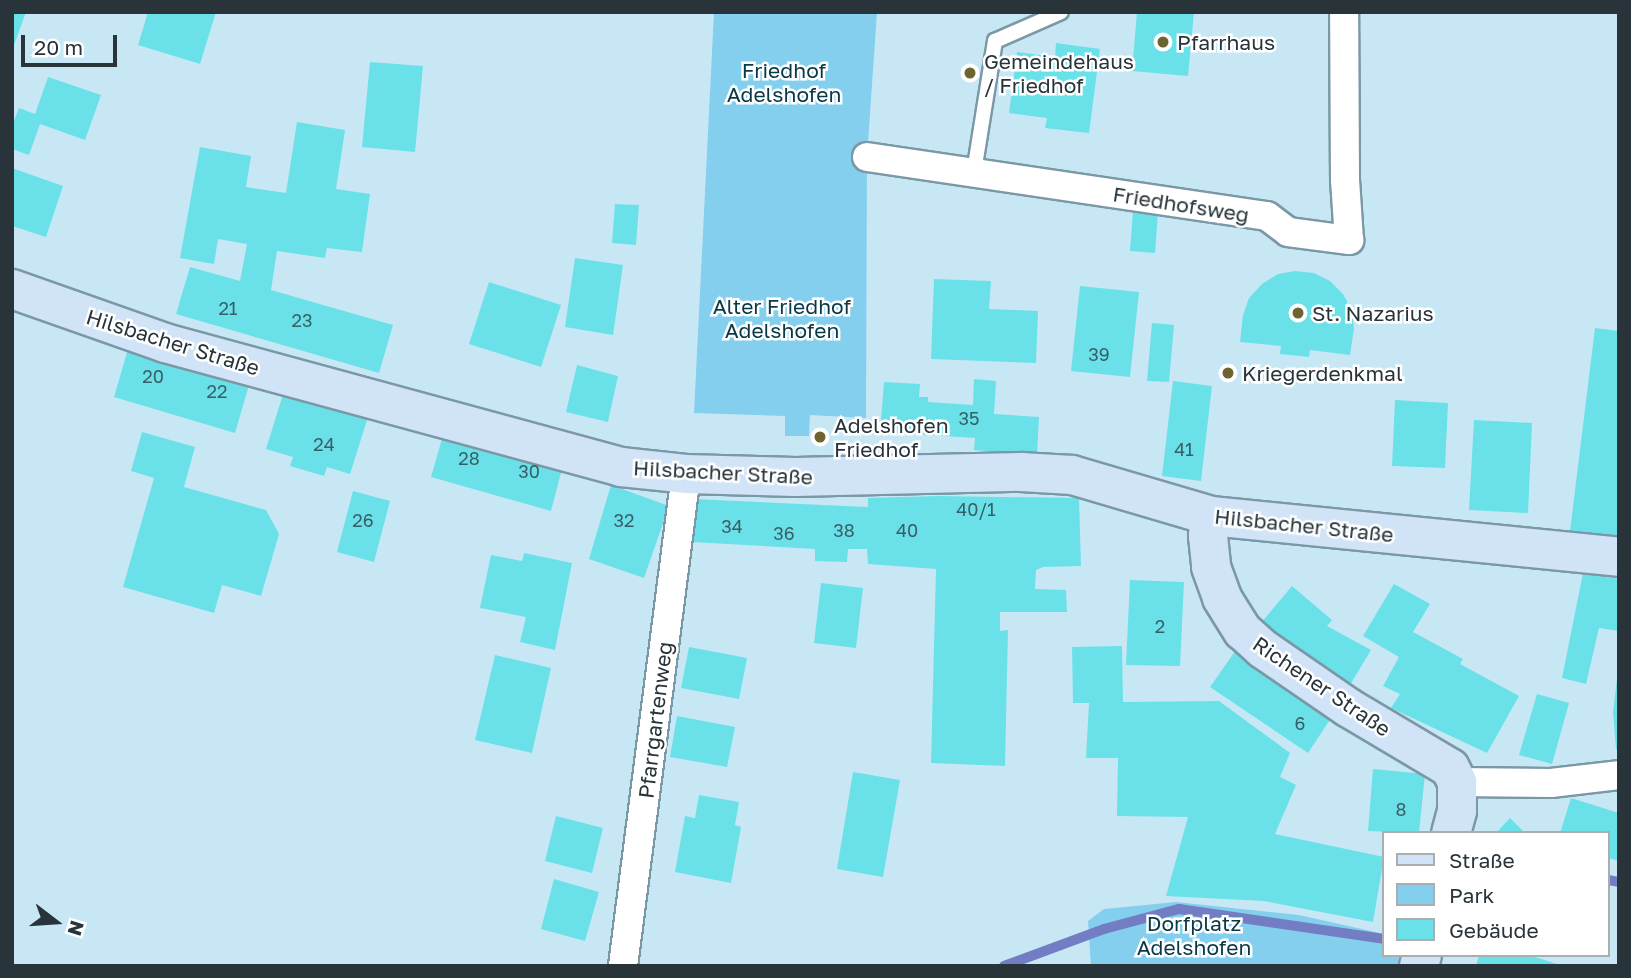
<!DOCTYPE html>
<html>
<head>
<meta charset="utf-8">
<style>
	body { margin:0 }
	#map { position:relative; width:1631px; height:978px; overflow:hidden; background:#c8e7f5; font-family:"Golos Text",sans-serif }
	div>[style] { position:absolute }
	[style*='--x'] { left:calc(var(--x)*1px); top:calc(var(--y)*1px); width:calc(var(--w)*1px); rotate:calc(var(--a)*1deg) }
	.green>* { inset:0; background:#84cfee }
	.stream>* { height:10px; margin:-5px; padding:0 5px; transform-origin:5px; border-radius:5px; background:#727dc3 }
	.building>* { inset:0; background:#6ae1e9 }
	.roads { filter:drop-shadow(2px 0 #7a98a5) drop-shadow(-2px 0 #7a98a5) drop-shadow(0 2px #7a98a5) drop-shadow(0 -2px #7a98a5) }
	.lane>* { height:14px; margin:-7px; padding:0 7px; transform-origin:7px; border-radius:7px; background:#fff }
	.street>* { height:28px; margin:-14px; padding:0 14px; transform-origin:14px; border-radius:14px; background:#fff }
	.secondary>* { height:38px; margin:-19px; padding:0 19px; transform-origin:19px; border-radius:19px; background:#d1e3f7 }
	.dots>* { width:19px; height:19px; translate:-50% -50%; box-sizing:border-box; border:4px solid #fff; border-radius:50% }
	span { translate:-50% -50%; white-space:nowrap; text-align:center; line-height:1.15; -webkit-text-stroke:5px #fff; paint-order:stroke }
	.number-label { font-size:18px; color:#385f66 }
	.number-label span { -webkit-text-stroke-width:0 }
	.poi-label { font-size:21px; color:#28343a }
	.left { translate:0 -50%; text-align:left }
	.park-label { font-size:21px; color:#093847 }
	.street-label { font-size:21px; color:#28343a }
	.frame { position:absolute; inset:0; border:14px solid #28343a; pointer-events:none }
	.legend { position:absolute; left:1382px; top:831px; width:228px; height:126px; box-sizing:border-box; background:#fff; border:2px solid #a9aeb0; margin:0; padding:9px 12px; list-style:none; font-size:21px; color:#28343a }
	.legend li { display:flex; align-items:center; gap:14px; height:35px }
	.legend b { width:35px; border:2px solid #a9aeb0 }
	.north { position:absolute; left:21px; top:887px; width:70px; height:70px; -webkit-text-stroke:5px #fff; paint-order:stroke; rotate:107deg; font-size:19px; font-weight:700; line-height:28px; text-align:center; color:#28343a }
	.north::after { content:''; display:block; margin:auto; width:24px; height:32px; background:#28343a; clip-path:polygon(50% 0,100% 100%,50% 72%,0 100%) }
	.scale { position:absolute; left:21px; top:35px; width:96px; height:32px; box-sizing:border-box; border:4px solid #28343a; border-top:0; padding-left:9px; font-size:21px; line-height:24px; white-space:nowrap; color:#28343a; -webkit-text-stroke:5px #fff; paint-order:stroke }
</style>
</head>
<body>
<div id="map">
	<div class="green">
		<i style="clip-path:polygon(714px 12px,877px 12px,867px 157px,866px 418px,810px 415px,809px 436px,785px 436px,785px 416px,694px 413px)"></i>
		<i style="clip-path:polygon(1176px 902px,1299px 915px,1384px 934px,1384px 955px,1399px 955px,1397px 966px,1091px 966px,1088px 921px,1104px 909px)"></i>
	</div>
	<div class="stream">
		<i style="--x:1608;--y:880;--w:11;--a:10"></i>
		<i style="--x:1004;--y:966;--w:107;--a:-20.3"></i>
		<i style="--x:1104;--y:929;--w:78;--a:-14.9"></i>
		<i style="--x:1179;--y:909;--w:207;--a:8.3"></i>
	</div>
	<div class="building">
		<i style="clip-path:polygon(12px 12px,26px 12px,13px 48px,12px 48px)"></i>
		<i style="clip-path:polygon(148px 12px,216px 12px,200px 64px,138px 45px)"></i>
		<i style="clip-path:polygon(1137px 12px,1194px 12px,1188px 76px,1132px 71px)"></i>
		<i style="clip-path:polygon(1056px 43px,1100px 49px,1089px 133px,1045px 128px,1047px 118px,1009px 113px,1017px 52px,1055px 57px)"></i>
		<i style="clip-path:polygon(370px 62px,423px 66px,415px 152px,362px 147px)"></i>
		<i style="clip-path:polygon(48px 77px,101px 95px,85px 140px,40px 124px,29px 155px,12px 149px,12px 126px,19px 108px,35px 114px)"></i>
		<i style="clip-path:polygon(297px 122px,345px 130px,336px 189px,370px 194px,362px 252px,327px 248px,325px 258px,277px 251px,271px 290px,393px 325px,379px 373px,176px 314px,190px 267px,240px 281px,247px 244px,218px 239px,214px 264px,180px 258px,200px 147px,251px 156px,246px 187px,286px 193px)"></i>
		<i style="clip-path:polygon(12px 168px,63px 186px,46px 237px,12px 226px)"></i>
		<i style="clip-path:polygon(615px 204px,639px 205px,636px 245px,612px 243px)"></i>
		<i style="clip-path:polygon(1133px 211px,1158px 213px,1155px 253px,1130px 251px)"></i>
		<i style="clip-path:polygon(575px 258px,623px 265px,613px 335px,565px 327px)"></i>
		<i style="clip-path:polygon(1295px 271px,1314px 273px,1330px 281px,1343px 294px,1352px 310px,1354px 328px,1350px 355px,1310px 350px,1309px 357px,1280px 354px,1281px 346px,1240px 342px,1243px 315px,1249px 298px,1262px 284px,1278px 274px)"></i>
		<i style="clip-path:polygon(934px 279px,991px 281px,989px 309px,1038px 311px,1036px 363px,931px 359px)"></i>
		<i style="clip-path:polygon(489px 282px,561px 305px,541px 367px,469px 344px)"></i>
		<i style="clip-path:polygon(1080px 286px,1139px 292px,1130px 377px,1071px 371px)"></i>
		<i style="clip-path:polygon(1152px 323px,1174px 325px,1169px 382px,1147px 381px)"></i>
		<i style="clip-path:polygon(1595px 328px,1619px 331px,1619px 537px,1570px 531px)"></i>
		<i style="clip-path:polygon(128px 349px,249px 385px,235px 433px,114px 397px)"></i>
		<i style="clip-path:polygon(577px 365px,618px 376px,608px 422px,566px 412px)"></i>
		<i style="clip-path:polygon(974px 379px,996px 381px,994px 414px,1039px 417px,1037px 455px,974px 450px,975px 438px,880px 432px,884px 382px,920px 384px,919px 397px,928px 397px,928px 402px,973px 405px)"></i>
		<i style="clip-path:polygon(1173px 381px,1212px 386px,1201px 481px,1162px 476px)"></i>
		<i style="clip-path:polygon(284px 391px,368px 417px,350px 474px,327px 467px,324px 476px,290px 466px,293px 457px,266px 449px)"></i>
		<i style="clip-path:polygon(1395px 400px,1448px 403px,1445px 468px,1392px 466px)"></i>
		<i style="clip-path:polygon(1474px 420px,1532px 423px,1528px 513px,1469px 510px)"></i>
		<i style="clip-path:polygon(142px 432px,195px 447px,184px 487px,266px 510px,279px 534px,261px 596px,222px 585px,214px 613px,123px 587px,154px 478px,131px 471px)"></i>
		<i style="clip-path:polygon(444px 432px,563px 465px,551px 511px,431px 477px)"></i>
		<i style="clip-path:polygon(611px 485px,669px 506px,644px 578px,589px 559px)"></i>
		<i style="clip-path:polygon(353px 491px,390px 501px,374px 562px,337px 552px)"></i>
		<i style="clip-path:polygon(937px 496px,1079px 498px,1081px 566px,1043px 567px,1036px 570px,1035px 589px,1066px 590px,1067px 612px,1000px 612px,1000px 631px,1008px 630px,1005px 766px,931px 763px,936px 569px,868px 564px,867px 549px,848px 549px,847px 562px,815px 561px,815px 549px,691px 542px,694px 499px,868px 507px,868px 498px)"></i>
		<i style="clip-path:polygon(524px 553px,572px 563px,555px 650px,520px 642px,526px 617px,480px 608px,491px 555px,522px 561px)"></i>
		<i style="clip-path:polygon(1583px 573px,1619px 579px,1619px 631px,1599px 628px,1586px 684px,1562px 678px)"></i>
		<i style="clip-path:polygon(1130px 580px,1184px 582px,1180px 666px,1126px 665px)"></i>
		<i style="clip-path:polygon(821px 583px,863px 588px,856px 648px,814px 643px)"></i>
		<i style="clip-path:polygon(1394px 584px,1430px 604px,1413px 632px,1463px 659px,1460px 664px,1519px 696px,1487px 753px,1391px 708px,1400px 694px,1383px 686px,1399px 657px,1363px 636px)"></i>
		<i style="clip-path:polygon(1292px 586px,1332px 620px,1327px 626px,1371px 650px,1350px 685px,1301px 658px,1261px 623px)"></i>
		<i style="clip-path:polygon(1122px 646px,1123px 702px,1219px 701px,1290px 753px,1280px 777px,1296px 785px,1275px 834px,1384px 857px,1373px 922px,1264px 901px,1166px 896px,1188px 817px,1117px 816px,1118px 758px,1086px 758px,1089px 703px,1073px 703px,1072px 647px)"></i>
		<i style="clip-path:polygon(689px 647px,747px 658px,739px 699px,681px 688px)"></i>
		<i style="clip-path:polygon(1238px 647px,1335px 712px,1308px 753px,1210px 687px)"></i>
		<i style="clip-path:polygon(495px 655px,551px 668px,532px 753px,475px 740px)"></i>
		<i style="clip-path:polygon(1617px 679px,1619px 749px,1616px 749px,1613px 712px)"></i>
		<i style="clip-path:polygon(1537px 694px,1569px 703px,1552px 764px,1519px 755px)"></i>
		<i style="clip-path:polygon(677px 716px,735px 727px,727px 767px,670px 757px)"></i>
		<i style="clip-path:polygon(1373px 769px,1425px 774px,1419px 833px,1368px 831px)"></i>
		<i style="clip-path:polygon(853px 772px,900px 780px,883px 877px,837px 869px)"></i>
		<i style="clip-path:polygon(699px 795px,739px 802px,735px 825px,741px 827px,731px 883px,675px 872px,685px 816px,695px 818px)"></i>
		<i style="clip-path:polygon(1571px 798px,1619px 813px,1619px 861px,1608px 858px,1608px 833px,1560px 833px)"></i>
		<i style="clip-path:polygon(556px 816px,603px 828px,592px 873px,545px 861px)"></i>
		<i style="clip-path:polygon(1510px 818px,1525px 833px,1496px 833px)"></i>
		<i style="clip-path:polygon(554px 879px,599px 892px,585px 941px,541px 929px)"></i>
		<i style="clip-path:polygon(1479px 955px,1529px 955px,1560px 965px,1476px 966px)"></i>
	</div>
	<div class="roads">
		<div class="lane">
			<i style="--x:974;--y:172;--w:133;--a:-80.9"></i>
			<i style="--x:995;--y:41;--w:72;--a:-23.7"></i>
		</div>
		<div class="street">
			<i style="--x:867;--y:157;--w:404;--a:8.4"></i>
			<i style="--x:1267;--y:216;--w:26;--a:37"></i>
			<i style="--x:1288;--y:232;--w:62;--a:7.5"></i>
			<i style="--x:1349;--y:240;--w:60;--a:-93.8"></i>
			<i style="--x:1345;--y:180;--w:168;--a:-90.3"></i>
			<i style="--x:1457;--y:782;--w:94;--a:0.6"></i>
			<i style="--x:1551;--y:783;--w:68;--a:-6.7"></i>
			<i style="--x:623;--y:966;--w:496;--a:-82.7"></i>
		</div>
		<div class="secondary">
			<i style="--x:12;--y:289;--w:162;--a:19.4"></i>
			<i style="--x:165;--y:343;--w:473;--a:15.2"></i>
			<i style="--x:621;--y:467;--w:65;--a:6.1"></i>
			<i style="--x:686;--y:474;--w:109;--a:1.6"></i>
			<i style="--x:795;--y:477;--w:226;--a:-1.3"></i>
			<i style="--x:1021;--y:472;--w:51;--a:3.4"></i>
			<i style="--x:1072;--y:475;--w:145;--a:16.4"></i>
			<i style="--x:1211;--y:516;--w:410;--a:5.7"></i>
			<i style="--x:1211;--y:516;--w:20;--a:99"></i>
			<i style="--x:1208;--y:536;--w:31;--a:84"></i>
			<i style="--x:1211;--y:567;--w:33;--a:70"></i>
			<i style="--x:1222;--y:598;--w:39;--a:58"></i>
			<i style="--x:1243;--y:631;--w:27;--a:42"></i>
			<i style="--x:1263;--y:649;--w:104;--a:34.5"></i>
			<i style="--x:1349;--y:708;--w:117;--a:30.7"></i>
			<i style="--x:1450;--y:768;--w:16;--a:63"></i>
			<i style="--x:1457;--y:782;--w:29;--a:90"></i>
			<i style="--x:1457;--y:811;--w:23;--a:105"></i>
			<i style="--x:1419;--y:966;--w:11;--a:-75"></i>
		</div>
	</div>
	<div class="dots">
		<i style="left:1163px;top:42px;background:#6c6531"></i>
		<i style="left:970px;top:73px;background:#6c6531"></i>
		<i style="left:1298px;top:313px;background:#6c6531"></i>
		<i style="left:1228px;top:373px;background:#6c6531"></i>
		<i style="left:820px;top:437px;background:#6c6531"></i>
	</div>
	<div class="number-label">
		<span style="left:228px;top:308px">21</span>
		<span style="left:302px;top:320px">23</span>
		<span style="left:1099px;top:354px">39</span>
		<span style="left:153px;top:376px">20</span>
		<span style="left:217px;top:391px">22</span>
		<span style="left:969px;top:418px">35</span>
		<span style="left:324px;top:444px">24</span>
		<span style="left:1184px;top:449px">41</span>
		<span style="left:469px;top:458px">28</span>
		<span style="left:529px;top:471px">30</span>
		<span style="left:976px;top:509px">40/1</span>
		<span style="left:363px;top:520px">26</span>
		<span style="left:624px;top:520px">32</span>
		<span style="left:732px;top:526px">34</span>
		<span style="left:844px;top:530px">38</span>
		<span style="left:907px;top:530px">40</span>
		<span style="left:784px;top:533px">36</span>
		<span style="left:1160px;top:626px">2</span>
		<span style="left:1300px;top:723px">6</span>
		<span style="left:1401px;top:809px">8</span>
	</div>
	<div class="poi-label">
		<span class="left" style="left:1177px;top:42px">Pfarrhaus</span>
		<span class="left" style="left:984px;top:73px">Gemeindehaus<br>/ Friedhof</span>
		<span class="left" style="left:1312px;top:313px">St. Nazarius</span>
		<span class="left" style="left:1242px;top:373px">Kriegerdenkmal</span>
		<span class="left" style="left:834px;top:437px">Adelshofen<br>Friedhof</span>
	</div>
	<div class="park-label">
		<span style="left:784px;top:82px">Friedhof<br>Adelshofen</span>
		<span style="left:782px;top:318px">Alter Friedhof<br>Adelshofen</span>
		<span style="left:1194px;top:935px">Dorfplatz<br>Adelshofen</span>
	</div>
	<div class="street-label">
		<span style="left:1181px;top:204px;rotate:9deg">Friedhofsweg</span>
		<span style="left:173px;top:342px;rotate:17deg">Hilsbacher Straße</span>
		<span style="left:723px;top:472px;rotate:3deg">Hilsbacher Straße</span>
		<span style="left:1304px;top:525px;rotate:6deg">Hilsbacher Straße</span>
		<span style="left:1322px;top:686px;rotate:34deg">Richener Straße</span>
		<span style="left:655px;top:720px;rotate:-83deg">Pfarrgartenweg</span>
	</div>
	<div class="frame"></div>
	<ul class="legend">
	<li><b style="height:9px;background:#d1e3f7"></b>Straße</li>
	<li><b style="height:19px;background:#84cfee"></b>Park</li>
	<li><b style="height:19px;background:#6ae1e9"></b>Gebäude</li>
	</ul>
	<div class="north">N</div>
	<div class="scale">20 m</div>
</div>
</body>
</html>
